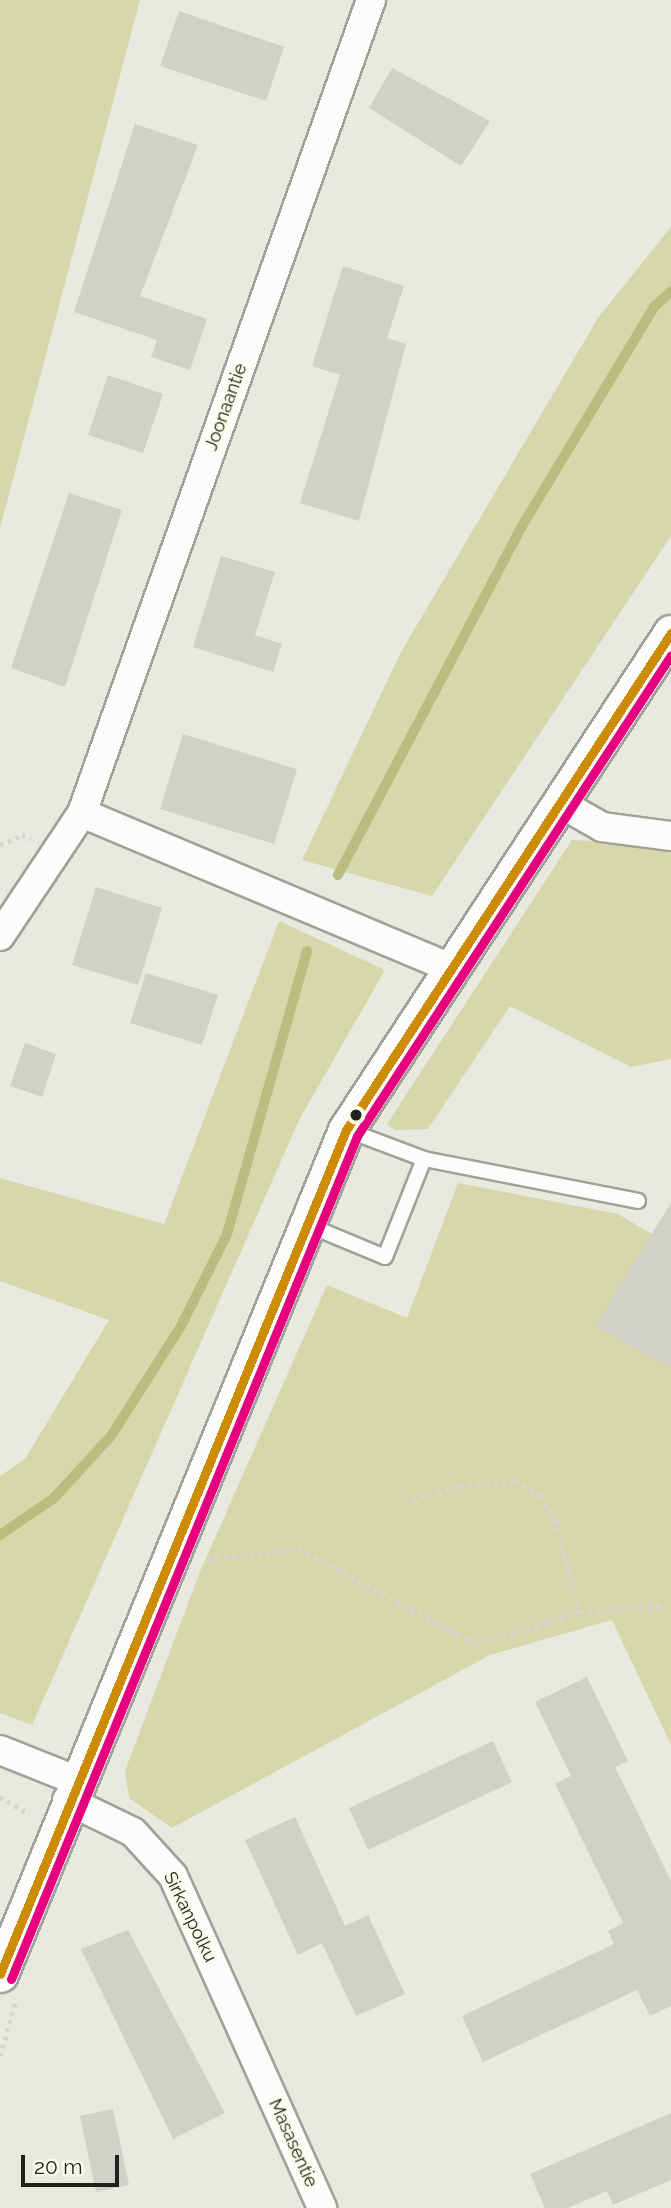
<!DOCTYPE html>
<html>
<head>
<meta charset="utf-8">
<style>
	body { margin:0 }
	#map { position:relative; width:671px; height:2208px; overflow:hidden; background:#e8e9df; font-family:Raleway,sans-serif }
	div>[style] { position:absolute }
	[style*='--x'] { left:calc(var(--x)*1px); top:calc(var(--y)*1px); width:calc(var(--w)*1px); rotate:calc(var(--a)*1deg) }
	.green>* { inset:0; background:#d6d7aa }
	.stream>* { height:10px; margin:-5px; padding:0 5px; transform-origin:5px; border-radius:5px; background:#babc80 }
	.building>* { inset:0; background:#d1d1c9 }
	.path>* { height:4.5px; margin-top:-2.25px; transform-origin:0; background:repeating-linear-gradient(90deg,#d6d6d4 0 3.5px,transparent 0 8.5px) }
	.roads { filter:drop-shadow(2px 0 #a0a199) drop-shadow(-2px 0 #a0a199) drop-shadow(0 2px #a0a199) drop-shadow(0 -2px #a0a199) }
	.service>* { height:14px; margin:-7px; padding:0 7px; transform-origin:7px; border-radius:7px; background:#fcfcfa }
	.minor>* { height:28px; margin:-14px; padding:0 14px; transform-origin:14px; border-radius:14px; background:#fcfcfa }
	.tertiary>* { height:35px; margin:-17.5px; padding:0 17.5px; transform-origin:17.5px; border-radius:17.5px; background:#fcfcfa }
	.bus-1>* { height:9px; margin:-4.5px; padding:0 4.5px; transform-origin:4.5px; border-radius:4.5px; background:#cc8c06 }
	.bus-2>* { height:9px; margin:-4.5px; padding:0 4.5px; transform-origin:4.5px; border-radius:4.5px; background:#e5007d }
	.dots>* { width:19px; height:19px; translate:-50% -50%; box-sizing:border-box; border:4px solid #fafbe8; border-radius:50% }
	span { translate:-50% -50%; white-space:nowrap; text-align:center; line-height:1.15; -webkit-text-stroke:5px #fafbe8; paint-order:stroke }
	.street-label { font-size:18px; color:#22221c }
	.scale { position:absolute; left:21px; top:2155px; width:98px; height:32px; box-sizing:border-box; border:4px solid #22221c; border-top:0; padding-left:9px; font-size:21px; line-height:24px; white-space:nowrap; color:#22221c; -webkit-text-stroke:5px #fafbe8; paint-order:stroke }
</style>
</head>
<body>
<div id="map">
	<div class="green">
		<i style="clip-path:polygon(0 0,140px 0,0 528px)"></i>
		<i style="clip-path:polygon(671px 227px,671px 536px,432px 896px,302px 860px,401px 652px,598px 318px)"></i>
		<i style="clip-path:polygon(572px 840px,671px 846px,671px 1059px,631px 1067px,510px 1006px,428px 1129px,395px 1130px,387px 1124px)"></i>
		<i style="clip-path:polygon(279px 921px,385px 970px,299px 1120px,32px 1725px,0 1713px,0 1476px,25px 1459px,109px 1320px,0 1281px,0 1178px,164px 1224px)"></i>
		<i style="clip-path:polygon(458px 1183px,618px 1214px,652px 1234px,671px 1352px,671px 1745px,612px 1620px,490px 1655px,172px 1828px,129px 1798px,125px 1771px,199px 1574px,327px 1285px,407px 1318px)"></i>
	</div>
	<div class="stream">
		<i style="--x:338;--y:875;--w:395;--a:-62.2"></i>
		<i style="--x:522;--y:526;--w:256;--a:-58.9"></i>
		<i style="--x:654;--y:307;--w:23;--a:-43"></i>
		<i style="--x:0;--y:1535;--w:65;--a:-34.4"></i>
		<i style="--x:54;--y:1498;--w:84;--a:-47.4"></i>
		<i style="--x:111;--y:1436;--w:130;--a:-57.5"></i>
		<i style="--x:181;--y:1326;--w:103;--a:-63.4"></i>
		<i style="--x:227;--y:1234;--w:294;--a:-74.2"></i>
	</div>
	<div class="building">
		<i style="clip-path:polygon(179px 11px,284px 47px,266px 101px,160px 66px)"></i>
		<i style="clip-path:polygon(392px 68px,490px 121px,461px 166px,369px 108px)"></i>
		<i style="clip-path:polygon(135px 124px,198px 145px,140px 296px,207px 319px,190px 370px,151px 357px,157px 340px,74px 312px)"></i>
		<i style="clip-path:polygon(343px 266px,404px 286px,387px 338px,406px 344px,359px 521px,300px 503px,340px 375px,312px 366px)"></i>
		<i style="clip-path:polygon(108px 375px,163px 394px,143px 453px,88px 435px)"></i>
		<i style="clip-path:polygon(69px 493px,122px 510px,65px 687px,11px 668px)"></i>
		<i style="clip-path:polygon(221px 556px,275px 572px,255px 635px,282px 644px,273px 672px,193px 647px)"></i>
		<i style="clip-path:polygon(183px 734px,297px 769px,274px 844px,160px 809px)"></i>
		<i style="clip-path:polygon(96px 887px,162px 908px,138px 985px,72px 965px)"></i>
		<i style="clip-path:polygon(146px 973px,218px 995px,202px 1045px,130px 1023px)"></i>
		<i style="clip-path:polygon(25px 1043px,56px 1054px,42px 1097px,10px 1086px)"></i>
		<i style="clip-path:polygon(671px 1203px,671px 1369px,596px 1325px)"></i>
		<i style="clip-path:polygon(587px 1677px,628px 1761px,615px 1767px,671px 1881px,671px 2006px,650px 2016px,637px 1990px,483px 2062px,462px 2016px,614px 1944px,608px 1931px,623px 1923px,555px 1784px,571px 1776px,535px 1702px)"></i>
		<i style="clip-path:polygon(493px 1741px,512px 1782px,368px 1850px,349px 1808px)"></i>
		<i style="clip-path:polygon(295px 1817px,345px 1926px,368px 1915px,405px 1994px,356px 2016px,322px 1943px,298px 1955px,245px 1840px)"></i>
		<i style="clip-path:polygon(128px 1930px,225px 2113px,173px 2139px,81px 1949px)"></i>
		<i style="clip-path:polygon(113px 2109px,129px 2185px,96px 2192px,80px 2116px)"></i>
		<i style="clip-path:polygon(671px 2113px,671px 2180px,613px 2205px,607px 2191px,568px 2208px,545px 2208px,530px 2174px)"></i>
	</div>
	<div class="path">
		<i style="--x:0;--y:845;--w:24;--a:-24"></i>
		<i style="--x:22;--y:835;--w:10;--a:24"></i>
		<i style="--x:405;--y:1504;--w:58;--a:-18.1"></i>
		<i style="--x:460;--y:1486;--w:55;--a:-5.2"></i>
		<i style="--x:515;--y:1481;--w:29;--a:29"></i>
		<i style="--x:540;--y:1495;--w:29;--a:59"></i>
		<i style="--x:555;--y:1520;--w:93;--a:74.5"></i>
		<i style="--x:207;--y:1559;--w:93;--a:-6.2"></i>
		<i style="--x:299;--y:1549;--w:194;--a:28.3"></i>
		<i style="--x:470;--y:1641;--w:33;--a:-7"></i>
		<i style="--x:503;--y:1637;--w:81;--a:-18.7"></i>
		<i style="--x:580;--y:1611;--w:91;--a:-3.8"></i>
		<i style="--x:0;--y:1797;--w:34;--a:30"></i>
		<i style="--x:0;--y:2056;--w:55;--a:-74.2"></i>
	</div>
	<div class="roads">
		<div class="service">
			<i style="--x:347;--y:1130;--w:82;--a:20.6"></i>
			<i style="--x:424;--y:1159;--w:218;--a:11.1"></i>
			<i style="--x:308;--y:1225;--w:83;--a:22.6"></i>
			<i style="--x:385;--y:1257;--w:105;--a:-68.3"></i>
		</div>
		<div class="minor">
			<i style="--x:371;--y:0;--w:863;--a:109.57"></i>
			<i style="--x:82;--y:813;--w:399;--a:22.8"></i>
			<i style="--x:560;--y:803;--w:48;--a:29.7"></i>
			<i style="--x:602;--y:827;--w:70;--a:7.4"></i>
			<i style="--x:0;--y:936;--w:148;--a:-56.3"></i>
			<i style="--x:0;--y:1750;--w:81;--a:21.8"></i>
			<i style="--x:67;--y:1800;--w:73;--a:25.9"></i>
			<i style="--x:133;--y:1832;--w:59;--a:47.7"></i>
			<i style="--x:173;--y:1876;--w:364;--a:65.8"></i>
		</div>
		<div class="tertiary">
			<i style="--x:0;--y:1974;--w:912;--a:-67.71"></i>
			<i style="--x:346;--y:1130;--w:594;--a:-56.82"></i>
		</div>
	</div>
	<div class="bus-1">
		<i style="--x:0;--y:1974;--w:912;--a:-67.71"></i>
		<i style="--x:346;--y:1130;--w:594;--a:-56.82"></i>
	</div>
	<div class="bus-2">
		<i style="--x:11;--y:1979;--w:911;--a:-67.68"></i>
		<i style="--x:357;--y:1136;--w:574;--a:-56.86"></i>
	</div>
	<div class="dots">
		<i style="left:356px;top:1115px;background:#22221c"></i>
	</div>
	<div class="street-label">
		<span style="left:226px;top:407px;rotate:-70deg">Joonaantie</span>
		<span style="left:190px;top:1917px;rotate:64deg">Sirkanpolku</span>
		<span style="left:293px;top:2143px;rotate:66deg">Masasentie</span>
	</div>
	<div class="scale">20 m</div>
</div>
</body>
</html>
